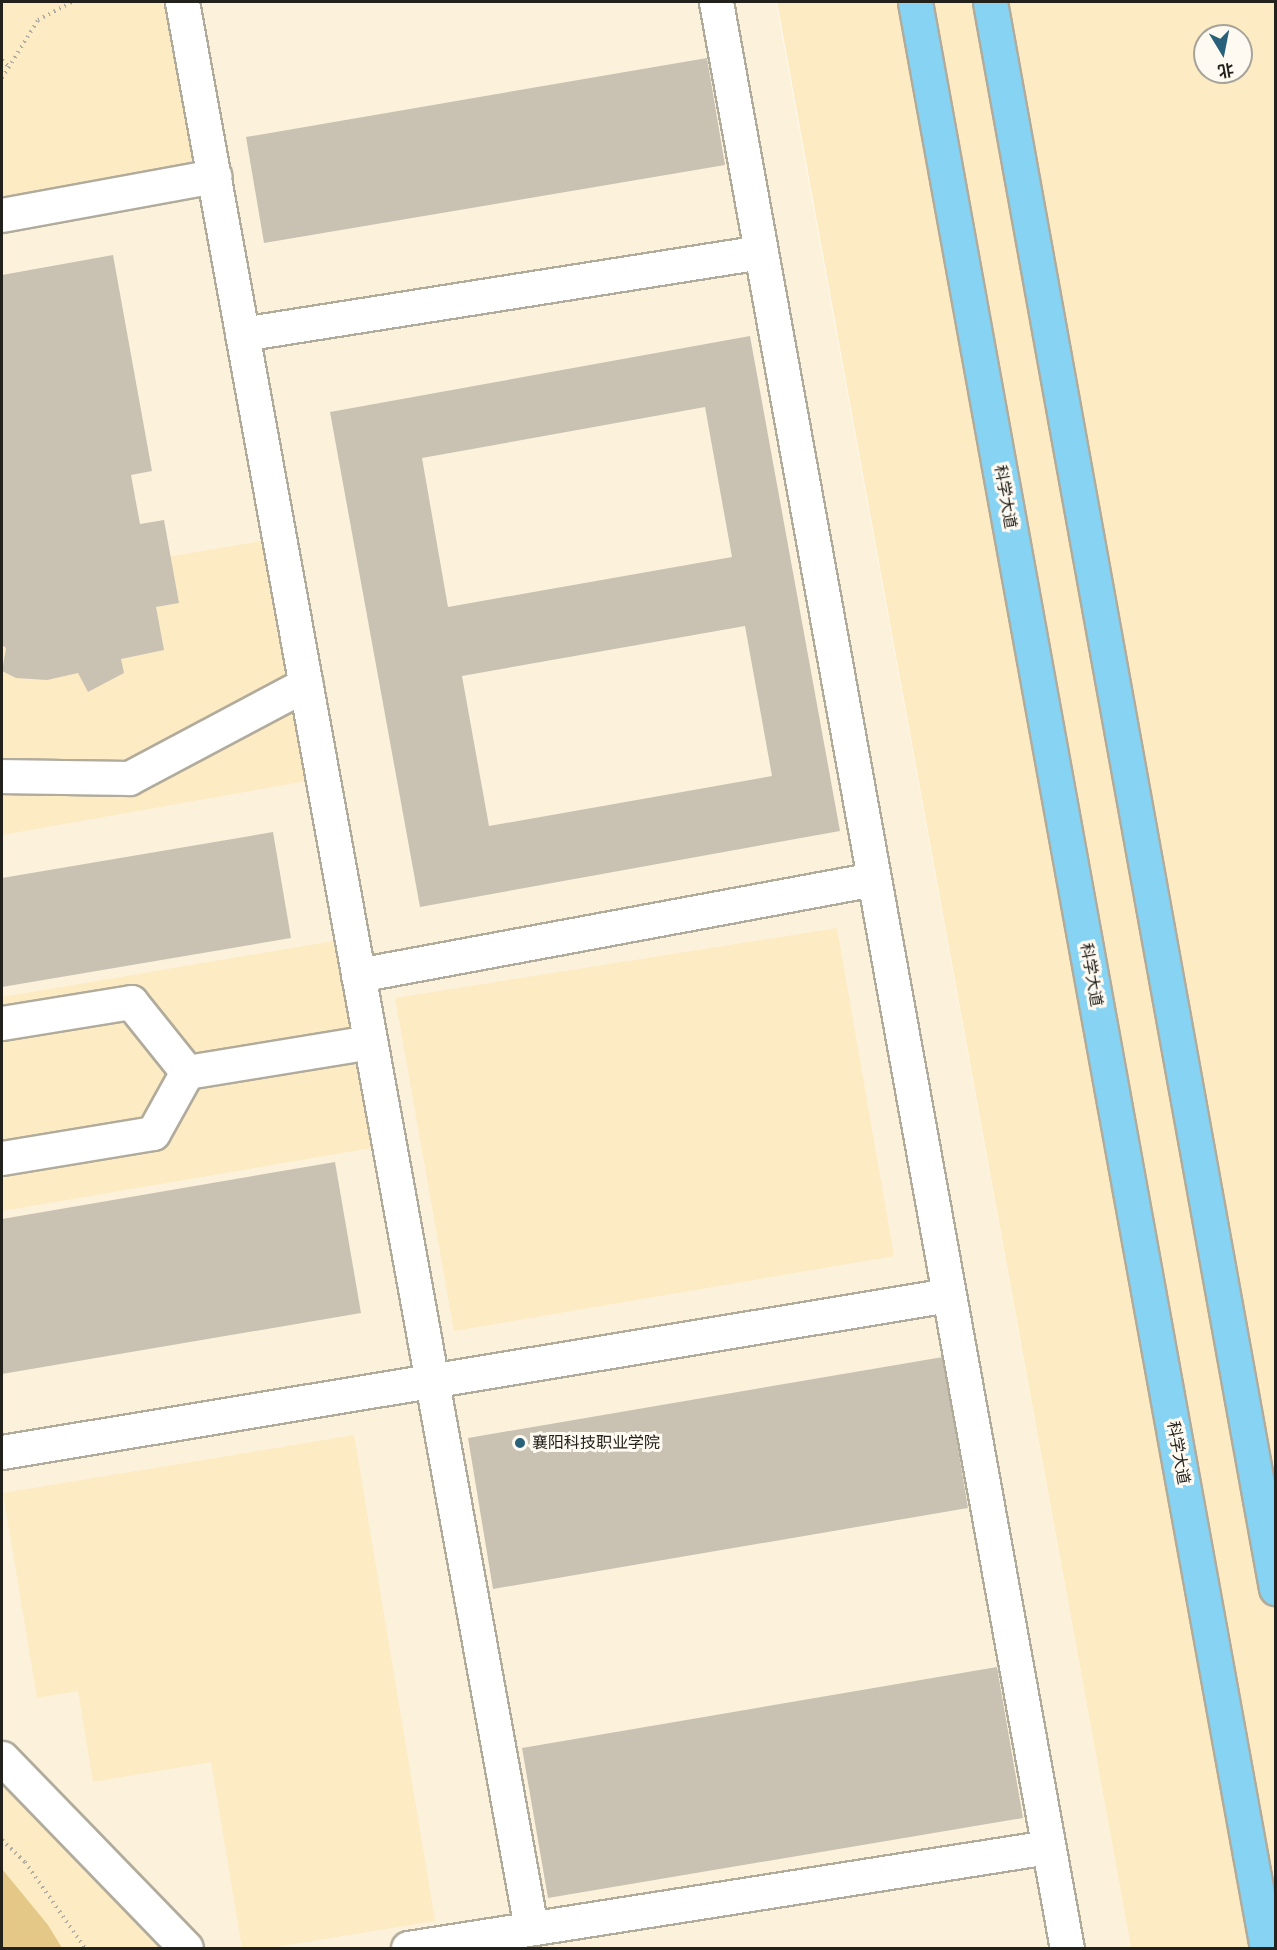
<!DOCTYPE html>
<html>
<head>
<meta charset="utf-8">
<style>
	body { margin:0 }
	#map { position:relative; width:1277px; height:1950px; overflow:hidden; background:#fefaf1; font-family:Cabin,"Noto Sans SC",sans-serif }
	div>[style] { position:absolute }
	[style*='--x'] { left:calc(var(--x)*1px); top:calc(var(--y)*1px); width:calc(var(--w)*1px); rotate:calc(var(--a)*1deg) }
	.built>* { inset:0; background:#fcf2db }
	.green>* { inset:0; background:#fcebc3 }
	.water>* { inset:0; background:#e3c887 }
	.building>* { inset:0; background:#c9c2b3 }
	.path>* { height:4px; margin-top:-2px; transform-origin:0; background:repeating-linear-gradient(90deg,#b1ada5 0 1.5px,transparent 0 6px) }
	.roads { filter:drop-shadow(2px 0 #b1ab9c) drop-shadow(-2px 0 #b1ab9c) drop-shadow(0 2px #b1ab9c) drop-shadow(0 -2px #b1ab9c) }
	.minor>* { height:33px; margin:-16.5px; padding:0 16.5px; transform-origin:16.5px; border-radius:16.5px; background:#fff }
	.major>* { height:33px; margin:-16.5px; padding:0 16.5px; transform-origin:16.5px; border-radius:16.5px; background:#86d3f3 }
	.dots>* { width:16px; height:16px; translate:-50% -50%; box-sizing:border-box; border:3px solid #fefaf1; border-radius:50% }
	span { translate:-50% -50%; white-space:nowrap; text-align:center; line-height:1.15; -webkit-text-stroke:6px #fefaf1; paint-order:stroke }
	.street-label { font-size:16px; color:#23211b }
	.poi-label { font-size:16px; color:#23211b }
	.left { translate:0 -50%; text-align:left }
	.frame { position:absolute; inset:0; border:3px solid #23211b; pointer-events:none }
	.north { position:absolute; left:1193px; top:24px; width:60px; height:60px; box-sizing:border-box; background:#fefaf1; border:2px solid #a6a39b; border-radius:50%; rotate:170deg; font-size:16px; font-weight:700; line-height:24px; text-align:center; color:#23211b }
	.north::after { content:''; display:block; margin:auto; width:21px; height:27px; background:#29617b; clip-path:polygon(50% 0,100% 100%,50% 72%,0 100%) }
</style>
</head>
<body>
<div id="map">
	<div class="built">
		<i style="clip-path:polygon(2px 2px,776px 2px,1131px 1948px,2px 1948px)"></i>
	</div>
	<div class="green">
		<i style="clip-path:polygon(2px 2px,182px 2px,214px 176px,2px 215px)"></i>
		<i style="clip-path:polygon(evenodd,777px 2px,1275px 2px,1275px 1948px,1131px 1948px,777px 2px,1205px 36px,1241px 36px,1241px 72px,1205px 72px,1205px 36px)"></i>
		<i style="clip-path:polygon(279px 538px,323px 778px,2px 835px,2px 585px)"></i>
		<i style="clip-path:polygon(837px 928px,894px 1256px,454px 1331px,395px 998px)"></i>
		<i style="clip-path:polygon(351px 938px,389px 1145px,2px 1211px,2px 997px)"></i>
		<i style="clip-path:polygon(354px 1435px,435px 1921px,269px 1948px,242px 1948px,211px 1762px,93px 1782px,78px 1691px,37px 1698px,3px 1493px)"></i>
		<i style="clip-path:polygon(2px 1758px,186px 1948px,2px 1948px)"></i>
	</div>
	<div class="water">
		<i style="clip-path:polygon(2px 1869px,48px 1925px,62px 1948px,2px 1948px)"></i>
	</div>
	<div class="building">
		<i style="clip-path:polygon(707px 58px,725px 165px,264px 243px,246px 137px)"></i>
		<i style="clip-path:polygon(113px 255px,152px 471px,131px 475px,140px 524px,164px 520px,179px 603px,156px 607px,164px 650px,121px 659px,124px 673px,88px 692px,78px 673px,47px 680px,16px 678px,2px 671px,6px 648px,2px 645px,2px 275px)"></i>
		<i style="clip-path:polygon(evenodd,750px 336px,840px 831px,420px 907px,330px 412px,750px 336px,705px 407px,732px 557px,448px 607px,422px 458px,705px 407px,750px 336px,745px 626px,772px 776px,489px 826px,462px 676px,745px 626px)"></i>
		<i style="clip-path:polygon(273px 832px,291px 938px,2px 987px,2px 878px)"></i>
		<i style="clip-path:polygon(335px 1162px,361px 1313px,2px 1374px,2px 1219px)"></i>
		<i style="clip-path:polygon(943px 1357px,968px 1508px,493px 1589px,468px 1438px)"></i>
		<i style="clip-path:polygon(997px 1667px,1023px 1818px,548px 1898px,522px 1748px)"></i>
	</div>
	<div class="path">
		<i style="--x:2;--y:60;--w:11;--a:45"></i>
		<i style="--x:2;--y:78;--w:68;--a:-58.2"></i>
		<i style="--x:38;--y:20;--w:38;--a:-28"></i>
		<i style="--x:2;--y:1840;--w:32;--a:44"></i>
		<i style="--x:25;--y:1862;--w:105;--a:55.1"></i>
	</div>
	<div class="roads">
		<div class="minor">
			<i style="--x:182;--y:2;--w:1957;--a:79.73"></i>
			<i style="--x:716;--y:2;--w:1977;--a:79.78"></i>
			<i style="--x:2;--y:215;--w:216;--a:-10.4"></i>
			<i style="--x:242;--y:334;--w:525;--a:-8.98"></i>
			<i style="--x:2;--y:776;--w:127;--a:0.9"></i>
			<i style="--x:129;--y:778;--w:200;--a:-28"></i>
			<i style="--x:358;--y:975;--w:525;--a:-10.54"></i>
			<i style="--x:2;--y:1023;--w:131;--a:-9.2"></i>
			<i style="--x:131;--y:1002;--w:90;--a:51.3"></i>
			<i style="--x:187;--y:1072;--w:185;--a:-9.3"></i>
			<i style="--x:2;--y:1158;--w:153;--a:-9.4"></i>
			<i style="--x:153;--y:1133;--w:70;--a:-60.9"></i>
			<i style="--x:2;--y:1452;--w:959;--a:-9.42"></i>
			<i style="--x:2;--y:1758;--w:264;--a:45.9"></i>
			<i style="--x:408;--y:1948;--w:648;--a:-8.97"></i>
		</div>
		<div class="major">
			<i style="--x:915;--y:2;--w:1978;--a:79.75"></i>
			<i style="--x:990;--y:2;--w:1612;--a:79.78"></i>
		</div>
	</div>
	<div class="dots">
		<i style="left:520px;top:1443px;background:#29617b"></i>
	</div>
	<div class="street-label">
		<span style="left:1005px;top:497px;rotate:80deg">科学大道</span>
		<span style="left:1091px;top:975px;rotate:80deg">科学大道</span>
		<span style="left:1178px;top:1453px;rotate:80deg">科学大道</span>
	</div>
	<div class="poi-label">
		<span class="left" style="left:532px;top:1443px">襄阳科技职业学院</span>
	</div>
	<div class="frame"></div>
	<div class="north">北</div>
</div>
</body>
</html>
